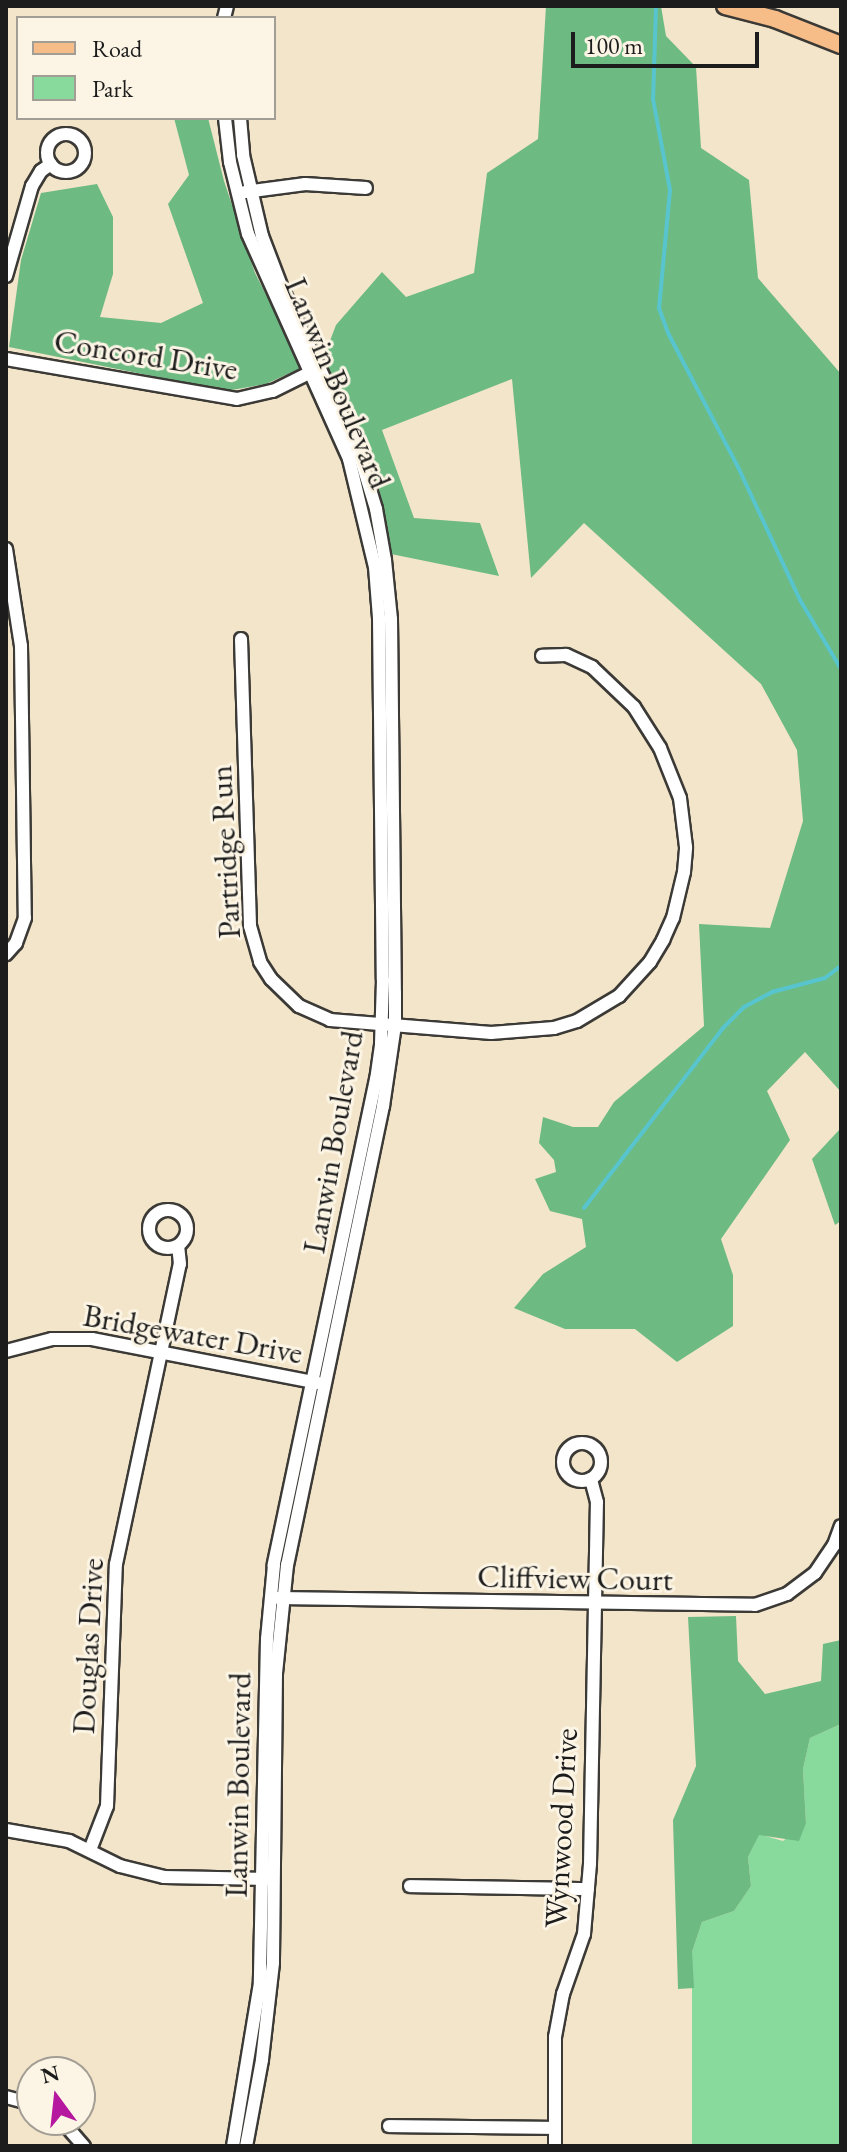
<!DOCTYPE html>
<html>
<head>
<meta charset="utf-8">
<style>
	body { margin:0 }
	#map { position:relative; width:847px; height:2152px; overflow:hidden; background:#f3e5c9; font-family:"EB Garamond",serif }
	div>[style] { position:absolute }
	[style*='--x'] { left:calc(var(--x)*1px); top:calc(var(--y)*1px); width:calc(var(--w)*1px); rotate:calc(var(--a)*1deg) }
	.green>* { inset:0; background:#87da9b }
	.forest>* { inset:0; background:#6dba83 }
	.stream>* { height:4px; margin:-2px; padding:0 2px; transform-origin:2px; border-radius:2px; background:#58c5ce }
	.roads { filter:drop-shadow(2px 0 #3c3a36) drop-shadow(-2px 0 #3c3a36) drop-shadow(0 2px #3c3a36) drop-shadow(0 -2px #3c3a36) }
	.minor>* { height:12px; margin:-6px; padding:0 6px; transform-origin:6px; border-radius:6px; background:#fff }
	.minor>.ring { margin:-6px; padding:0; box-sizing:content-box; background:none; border:12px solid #fff; border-radius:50% }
	.major>* { height:16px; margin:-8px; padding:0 8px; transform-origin:8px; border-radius:8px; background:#f7bd88 }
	span { translate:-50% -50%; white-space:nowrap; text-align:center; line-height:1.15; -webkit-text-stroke:6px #fcf5e5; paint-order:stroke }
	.street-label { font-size:32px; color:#1c1c1c }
	.frame { position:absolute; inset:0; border:8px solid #1c1c1c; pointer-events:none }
	.legend { position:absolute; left:16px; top:16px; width:260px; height:104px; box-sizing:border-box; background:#fcf5e5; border:2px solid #a29e95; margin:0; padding:10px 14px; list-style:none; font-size:24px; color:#1c1c1c }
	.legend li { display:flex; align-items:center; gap:16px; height:40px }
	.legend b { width:40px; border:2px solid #a29e95 }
	.north { position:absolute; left:16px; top:2056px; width:80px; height:80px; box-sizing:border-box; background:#fcf5e5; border:2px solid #a29e95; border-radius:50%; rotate:345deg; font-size:22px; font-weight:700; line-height:32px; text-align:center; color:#1c1c1c }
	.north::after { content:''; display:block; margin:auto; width:28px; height:36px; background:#b5179e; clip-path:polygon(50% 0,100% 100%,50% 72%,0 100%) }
	.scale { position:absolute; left:571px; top:32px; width:188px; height:36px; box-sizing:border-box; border:4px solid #1c1c1c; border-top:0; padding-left:10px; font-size:24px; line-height:28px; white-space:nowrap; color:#1c1c1c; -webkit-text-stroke:6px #fcf5e5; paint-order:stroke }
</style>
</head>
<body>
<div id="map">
	<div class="green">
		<i style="clip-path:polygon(841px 1724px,841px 2146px,692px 2146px,692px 1952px,702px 1922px,734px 1911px,751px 1886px,748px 1857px,759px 1834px,783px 1841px,806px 1823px,803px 1769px,810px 1738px)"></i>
	</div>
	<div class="forest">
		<i style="clip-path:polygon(546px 6px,661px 6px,666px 36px,696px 67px,701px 148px,749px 180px,758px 278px,841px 374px,841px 1092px,805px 1052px,767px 1091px,790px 1140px,721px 1239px,733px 1275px,733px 1326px,677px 1362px,635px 1329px,565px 1329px,514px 1308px,543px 1274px,586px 1247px,582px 1219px,550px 1211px,535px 1179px,556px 1172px,554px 1160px,539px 1143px,543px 1117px,573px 1127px,598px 1127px,614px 1102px,704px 1026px,699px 924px,770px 928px,803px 821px,797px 750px,761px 684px,584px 523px,531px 578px,512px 379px,382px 430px,414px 518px,480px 523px,499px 576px,391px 554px,367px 454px,323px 359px,336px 325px,382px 272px,406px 297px,474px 273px,487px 173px,538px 139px)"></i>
		<i style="clip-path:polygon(174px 118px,208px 118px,224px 181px,255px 273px,303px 367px,266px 384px,226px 391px,9px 347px,21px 260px,41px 193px,97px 184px,113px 217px,113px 274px,100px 317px,161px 323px,203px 303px,168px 204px,189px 175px)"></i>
		<i style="clip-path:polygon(841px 1128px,841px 1221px,835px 1225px,812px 1159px)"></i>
		<i style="clip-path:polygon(736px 1616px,738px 1661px,765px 1694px,821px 1681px,823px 1644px,841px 1640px,841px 1724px,810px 1738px,803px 1769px,806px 1823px,799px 1841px,759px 1835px,748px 1857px,751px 1886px,734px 1911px,702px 1922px,692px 1952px,694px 1988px,678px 1989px,673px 1820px,696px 1766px,688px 1617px)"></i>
	</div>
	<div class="stream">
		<i style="--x:656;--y:6;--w:93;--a:91.8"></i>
		<i style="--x:653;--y:99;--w:93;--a:79.4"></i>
		<i style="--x:670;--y:190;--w:119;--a:95.3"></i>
		<i style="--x:659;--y:308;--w:27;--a:70"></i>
		<i style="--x:668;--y:333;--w:151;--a:62.4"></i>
		<i style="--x:738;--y:467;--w:147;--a:65"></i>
		<i style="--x:800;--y:600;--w:80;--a:59.3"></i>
		<i style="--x:584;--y:1208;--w:227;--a:-52.3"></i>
		<i style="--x:723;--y:1028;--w:30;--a:-45"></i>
		<i style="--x:744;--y:1007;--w:32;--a:-28"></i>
		<i style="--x:772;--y:992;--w:55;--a:-14.8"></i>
		<i style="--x:825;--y:978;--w:20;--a:-37"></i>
	</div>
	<div class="roads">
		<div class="minor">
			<i style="--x:224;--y:18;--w:12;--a:-76"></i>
			<i style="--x:225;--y:118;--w:44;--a:83.5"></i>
			<i style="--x:230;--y:162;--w:74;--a:76"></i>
			<i style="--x:248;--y:234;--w:247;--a:65.8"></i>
			<i style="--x:349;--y:459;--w:111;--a:76.5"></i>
			<i style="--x:375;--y:567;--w:51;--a:85.5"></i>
			<i style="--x:379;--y:618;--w:362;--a:89.4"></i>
			<i style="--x:383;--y:980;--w:65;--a:91.8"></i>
			<i style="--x:381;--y:1045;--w:34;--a:98"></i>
			<i style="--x:376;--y:1079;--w:497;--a:101.9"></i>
			<i style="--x:274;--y:1565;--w:74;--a:95.4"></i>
			<i style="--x:267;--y:1639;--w:344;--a:91.2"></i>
			<i style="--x:260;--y:1983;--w:165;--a:99.4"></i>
			<i style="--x:240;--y:118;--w:37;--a:85"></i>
			<i style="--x:243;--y:155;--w:83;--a:76.8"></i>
			<i style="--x:262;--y:236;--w:56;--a:69"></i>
			<i style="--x:282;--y:288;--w:179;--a:64.9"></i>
			<i style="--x:358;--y:450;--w:62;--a:73"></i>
			<i style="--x:376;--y:509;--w:52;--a:80"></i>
			<i style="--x:385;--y:560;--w:59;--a:84.2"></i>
			<i style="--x:391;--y:619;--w:374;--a:89.4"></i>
			<i style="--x:395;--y:993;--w:32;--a:90"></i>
			<i style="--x:395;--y:1025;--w:82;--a:98.4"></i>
			<i style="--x:383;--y:1106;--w:469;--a:101.8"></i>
			<i style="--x:287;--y:1565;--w:109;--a:95.8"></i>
			<i style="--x:276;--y:1673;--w:290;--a:90.6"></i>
			<i style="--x:273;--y:1963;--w:98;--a:96.5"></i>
			<i style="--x:262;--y:2060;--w:87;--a:100.5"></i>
			<i class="ring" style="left:47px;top:134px;width:26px;height:26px"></i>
			<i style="--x:245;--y:192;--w:61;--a:-7.6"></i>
			<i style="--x:305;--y:184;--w:61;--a:3.8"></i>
			<i style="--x:6;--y:276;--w:94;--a:-73.9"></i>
			<i style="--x:32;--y:186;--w:17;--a:-59"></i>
			<i style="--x:41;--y:171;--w:12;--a:-35"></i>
			<i style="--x:6;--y:359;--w:234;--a:9.8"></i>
			<i style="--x:237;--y:399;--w:37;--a:-13"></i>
			<i style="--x:273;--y:391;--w:49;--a:-26.6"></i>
			<i style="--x:6;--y:549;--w:98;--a:81.2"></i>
			<i style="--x:21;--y:646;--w:272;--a:89.2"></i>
			<i style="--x:25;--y:918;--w:27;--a:110"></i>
			<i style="--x:16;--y:943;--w:15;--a:132"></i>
			<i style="--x:241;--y:639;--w:287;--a:88.2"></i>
			<i style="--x:250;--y:926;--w:37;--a:74"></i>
			<i style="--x:260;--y:962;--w:20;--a:57"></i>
			<i style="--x:271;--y:979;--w:39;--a:44"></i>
			<i style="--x:299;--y:1006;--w:34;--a:24"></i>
			<i style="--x:330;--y:1020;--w:162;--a:4.6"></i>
			<i style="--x:491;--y:1033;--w:63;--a:-4.5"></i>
			<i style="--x:554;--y:1028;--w:24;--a:-17"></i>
			<i style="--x:577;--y:1021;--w:49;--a:-30.8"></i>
			<i style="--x:619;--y:996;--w:46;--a:-47.6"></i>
			<i style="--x:650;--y:962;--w:26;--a:-59"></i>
			<i style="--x:663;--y:940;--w:24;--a:-66"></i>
			<i style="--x:673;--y:918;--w:47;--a:-76.6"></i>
			<i style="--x:684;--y:872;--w:25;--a:-85"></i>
			<i style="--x:686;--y:847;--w:49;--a:-97"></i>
			<i style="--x:680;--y:798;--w:54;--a:-111.8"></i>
			<i style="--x:660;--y:748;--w:49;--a:-122.4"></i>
			<i style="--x:634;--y:707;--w:58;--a:-136.4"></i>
			<i style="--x:592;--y:667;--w:29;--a:-155"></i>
			<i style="--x:566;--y:655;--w:24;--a:178"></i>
			<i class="ring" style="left:149px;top:1210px;width:26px;height:26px"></i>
			<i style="--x:6;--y:1351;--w:48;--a:-14.6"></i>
			<i style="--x:52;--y:1339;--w:40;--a:0"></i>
			<i style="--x:92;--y:1339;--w:230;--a:11"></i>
			<i class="ring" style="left:563px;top:1443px;width:26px;height:26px"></i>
			<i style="--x:278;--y:1598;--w:477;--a:0.8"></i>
			<i style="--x:755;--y:1605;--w:34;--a:-19"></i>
			<i style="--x:787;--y:1594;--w:35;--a:-37"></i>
			<i style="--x:815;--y:1573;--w:34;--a:-56"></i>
			<i style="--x:834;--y:1545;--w:20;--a:-70"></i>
			<i style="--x:6;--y:1830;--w:64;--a:9.9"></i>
			<i style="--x:69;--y:1841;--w:57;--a:26.1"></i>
			<i style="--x:120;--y:1866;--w:45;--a:14"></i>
			<i style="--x:164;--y:1877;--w:106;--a:1.1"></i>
			<i style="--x:90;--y:1850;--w:47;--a:-68.9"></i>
			<i style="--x:107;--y:1806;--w:242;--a:-87.9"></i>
			<i style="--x:116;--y:1564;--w:307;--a:-78"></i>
			<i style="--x:180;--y:1264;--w:18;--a:-96"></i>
			<i style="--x:410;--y:1886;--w:178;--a:1"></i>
			<i style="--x:6;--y:2097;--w:27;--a:15"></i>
			<i style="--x:61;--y:2120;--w:35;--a:49"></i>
			<i style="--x:389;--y:2126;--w:166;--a:0.7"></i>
			<i style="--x:555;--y:2146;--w:109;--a:-90"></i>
			<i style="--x:555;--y:2037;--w:44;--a:-79.5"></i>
			<i style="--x:563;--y:1994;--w:64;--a:-70.7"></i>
			<i style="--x:584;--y:1934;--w:70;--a:-85.1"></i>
			<i style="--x:590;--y:1864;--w:362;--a:-88.9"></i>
			<i style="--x:597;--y:1502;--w:24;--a:-105"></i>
		</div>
		<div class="major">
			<i style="--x:725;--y:6;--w:52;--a:14.6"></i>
			<i style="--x:775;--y:19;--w:71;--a:21.5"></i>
		</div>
	</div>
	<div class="street-label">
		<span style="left:146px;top:355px;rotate:9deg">Concord Drive</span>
		<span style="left:338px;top:383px;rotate:67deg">Lanwin Boulevard</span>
		<span style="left:225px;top:852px;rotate:-93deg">Partridge Run</span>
		<span style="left:333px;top:1142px;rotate:-80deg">Lanwin Boulevard</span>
		<span style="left:193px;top:1334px;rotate:10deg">Bridgewater Drive</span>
		<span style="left:575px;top:1578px;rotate:1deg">Cliffview Court</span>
		<span style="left:88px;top:1646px;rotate:-87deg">Douglas Drive</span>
		<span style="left:238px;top:1785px;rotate:-89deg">Lanwin Boulevard</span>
		<span style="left:561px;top:1828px;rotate:-87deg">Wynwood Drive</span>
	</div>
	<div class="frame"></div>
	<ul class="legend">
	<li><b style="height:10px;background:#f7bd88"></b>Road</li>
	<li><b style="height:22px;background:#87da9b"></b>Park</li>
	</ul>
	<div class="north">N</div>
	<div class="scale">100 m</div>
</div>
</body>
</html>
